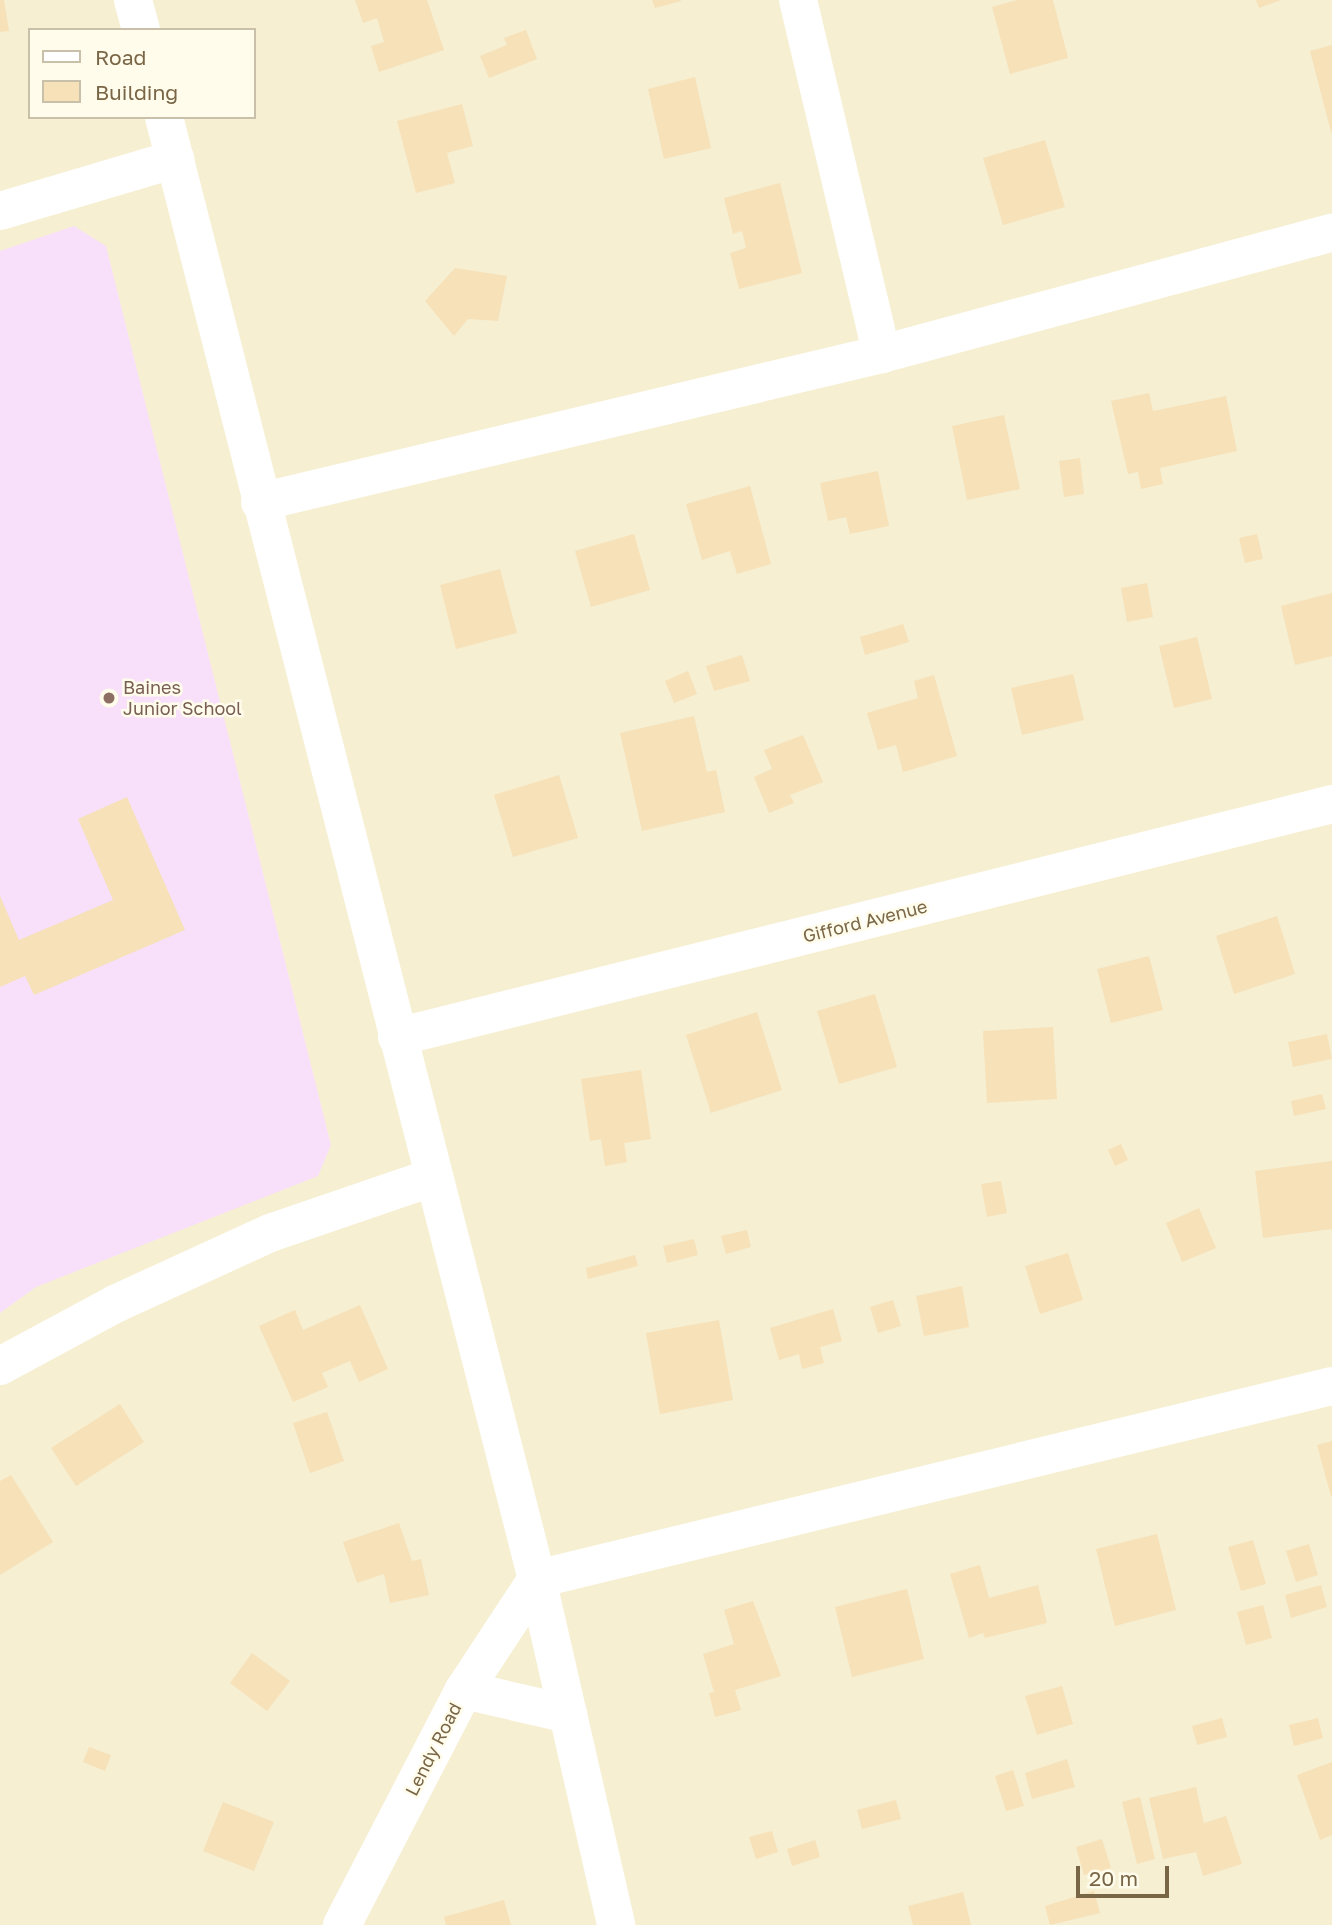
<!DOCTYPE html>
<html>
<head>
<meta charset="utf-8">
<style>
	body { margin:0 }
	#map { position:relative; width:1332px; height:1925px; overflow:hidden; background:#fefbe4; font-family:"Golos Text",sans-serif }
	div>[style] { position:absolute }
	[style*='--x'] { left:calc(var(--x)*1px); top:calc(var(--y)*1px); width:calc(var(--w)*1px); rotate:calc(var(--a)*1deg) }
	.residential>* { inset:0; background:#f6efd2 }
	.education>* { inset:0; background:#f8e0fa }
	.building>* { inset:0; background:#f6e1b9 }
	.minor>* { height:38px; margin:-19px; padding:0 19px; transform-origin:19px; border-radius:19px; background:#fff }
	.dots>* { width:19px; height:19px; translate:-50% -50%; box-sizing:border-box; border:4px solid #fffcec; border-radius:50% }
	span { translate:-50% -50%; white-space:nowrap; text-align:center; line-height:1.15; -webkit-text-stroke:5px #fffcec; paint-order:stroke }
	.education-label { font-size:18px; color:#785e54 }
	.left { translate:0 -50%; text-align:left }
	.street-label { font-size:18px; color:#796647 }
	.legend { position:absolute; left:28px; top:28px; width:228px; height:91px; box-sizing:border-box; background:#fffcec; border:2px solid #c9c0aa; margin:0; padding:9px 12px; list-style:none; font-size:21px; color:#796647 }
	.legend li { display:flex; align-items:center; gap:14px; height:35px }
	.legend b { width:35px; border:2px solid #c9c0aa }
	.scale { position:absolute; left:1076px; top:1866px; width:93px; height:32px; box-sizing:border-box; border:4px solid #796647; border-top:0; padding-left:9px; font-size:21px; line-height:24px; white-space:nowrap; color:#796647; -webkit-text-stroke:5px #fffcec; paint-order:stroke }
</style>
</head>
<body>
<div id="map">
	<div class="residential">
		<i style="clip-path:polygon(evenodd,0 0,1332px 0,1332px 1925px,0 1925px,0 0,30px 30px,254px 30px,254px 117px,30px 117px,30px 30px)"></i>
	</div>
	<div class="education">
		<i style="clip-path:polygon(74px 226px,106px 246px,331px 1145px,318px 1176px,36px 1287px,0 1313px,0 251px)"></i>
	</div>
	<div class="building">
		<i style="clip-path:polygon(0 0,4px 0,9px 31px,0 32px)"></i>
		<i style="clip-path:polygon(355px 0,427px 0,444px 50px,379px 72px,371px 46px,384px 42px,377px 18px,363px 23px)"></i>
		<i style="clip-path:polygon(652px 0,681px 0,681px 1px,655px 8px)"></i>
		<i style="clip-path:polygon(1017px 0,1053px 0,1068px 58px,1010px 74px,992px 7px)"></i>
		<i style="clip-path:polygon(1256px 0,1281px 0,1259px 8px)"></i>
		<i style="clip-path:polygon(526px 30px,537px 59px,489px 78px,480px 56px,507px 45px,504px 38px)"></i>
		<i style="clip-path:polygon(1332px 45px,1332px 132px,1331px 132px,1310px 51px)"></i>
		<i style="clip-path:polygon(695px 77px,711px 148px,664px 159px,648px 89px)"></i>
		<i style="clip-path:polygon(462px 104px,473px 146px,447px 153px,455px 183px,416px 193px,397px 121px)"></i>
		<i style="clip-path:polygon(1045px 140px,1065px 207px,1003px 225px,983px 158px)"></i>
		<i style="clip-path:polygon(780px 183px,802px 273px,739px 289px,730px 253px,746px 248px,742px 231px,733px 234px,724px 198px)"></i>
		<i style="clip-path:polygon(455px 268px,507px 276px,498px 321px,468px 319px,454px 336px,425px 301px)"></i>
		<i style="clip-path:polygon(1149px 393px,1153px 411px,1226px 396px,1237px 451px,1160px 468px,1163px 484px,1141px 489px,1138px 472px,1128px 474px,1111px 401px)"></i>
		<i style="clip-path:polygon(1004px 415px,1020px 489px,967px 500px,952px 426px)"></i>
		<i style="clip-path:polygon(1080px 458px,1084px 494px,1064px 497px,1059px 461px)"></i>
		<i style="clip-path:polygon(878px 471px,889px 526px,850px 534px,846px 517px,828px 521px,820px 483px)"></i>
		<i style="clip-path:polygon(750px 486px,771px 564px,737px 574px,730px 551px,702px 560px,686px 504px)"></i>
		<i style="clip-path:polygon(634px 534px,650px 590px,591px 607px,575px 551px)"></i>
		<i style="clip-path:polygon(1257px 534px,1263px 559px,1245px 563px,1239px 538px)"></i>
		<i style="clip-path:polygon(500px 569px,517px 633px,456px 649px,440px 585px)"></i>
		<i style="clip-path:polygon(1147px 583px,1153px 617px,1127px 622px,1121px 588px)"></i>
		<i style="clip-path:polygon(1332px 593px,1332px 656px,1295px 665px,1281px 606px)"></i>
		<i style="clip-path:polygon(903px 624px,909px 642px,865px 655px,860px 637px)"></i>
		<i style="clip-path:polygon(1197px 637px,1212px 699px,1174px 708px,1159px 646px)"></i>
		<i style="clip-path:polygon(742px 655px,750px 681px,714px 691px,706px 666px)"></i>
		<i style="clip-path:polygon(688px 671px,697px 694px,674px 703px,665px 681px)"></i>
		<i style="clip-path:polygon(1073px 674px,1084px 720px,1022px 735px,1011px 688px)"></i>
		<i style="clip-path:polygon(934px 675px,957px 756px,903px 772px,896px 745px,878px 750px,867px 713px,918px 698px,914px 681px)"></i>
		<i style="clip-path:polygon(694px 716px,707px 772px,716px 770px,725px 812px,642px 831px,620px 733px)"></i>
		<i style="clip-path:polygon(803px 735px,823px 782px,790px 795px,794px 803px,769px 813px,754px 777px,772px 769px,764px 750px)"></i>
		<i style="clip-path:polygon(559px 775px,578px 838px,513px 857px,494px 795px)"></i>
		<i style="clip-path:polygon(127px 797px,185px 930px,34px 995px,25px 976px,0 987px,0 896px,19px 940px,113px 900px,78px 819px)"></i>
		<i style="clip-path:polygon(1277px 916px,1295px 974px,1234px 994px,1216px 936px)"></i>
		<i style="clip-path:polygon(1149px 956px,1163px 1010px,1111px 1023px,1097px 969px)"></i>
		<i style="clip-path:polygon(875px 994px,897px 1067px,839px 1084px,817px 1011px)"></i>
		<i style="clip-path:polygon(757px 1012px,782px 1090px,711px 1113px,686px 1035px)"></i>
		<i style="clip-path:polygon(1053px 1027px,1057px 1099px,987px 1103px,983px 1031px)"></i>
		<i style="clip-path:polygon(1327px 1034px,1332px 1059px,1293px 1067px,1288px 1042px)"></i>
		<i style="clip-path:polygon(641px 1070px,651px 1139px,624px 1143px,627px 1162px,605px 1166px,601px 1139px,590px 1141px,581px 1079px)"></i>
		<i style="clip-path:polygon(1322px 1094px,1326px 1109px,1294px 1116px,1291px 1101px)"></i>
		<i style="clip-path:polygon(1121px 1144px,1128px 1160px,1115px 1166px,1108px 1150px)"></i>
		<i style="clip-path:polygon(1332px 1161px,1332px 1229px,1263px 1238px,1255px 1171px)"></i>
		<i style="clip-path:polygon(1001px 1181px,1007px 1213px,987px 1217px,981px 1184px)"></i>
		<i style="clip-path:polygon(1199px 1208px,1216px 1248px,1182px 1262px,1166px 1223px)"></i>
		<i style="clip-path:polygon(747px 1230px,751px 1247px,726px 1254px,721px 1236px)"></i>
		<i style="clip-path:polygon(694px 1239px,698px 1255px,667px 1263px,663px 1246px)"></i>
		<i style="clip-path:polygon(1068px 1253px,1083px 1300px,1040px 1314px,1025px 1266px)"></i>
		<i style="clip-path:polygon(635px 1255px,638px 1266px,588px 1279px,586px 1268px)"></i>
		<i style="clip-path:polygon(962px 1286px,969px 1327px,924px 1336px,916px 1296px)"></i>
		<i style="clip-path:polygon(893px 1300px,901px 1326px,878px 1333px,870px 1307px)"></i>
		<i style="clip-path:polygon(360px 1305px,388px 1369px,359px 1382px,350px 1361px,322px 1373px,328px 1387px,293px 1402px,259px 1326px,295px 1310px,303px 1330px)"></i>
		<i style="clip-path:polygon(833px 1309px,842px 1341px,820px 1347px,824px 1363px,802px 1369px,799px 1354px,779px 1360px,770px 1328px)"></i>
		<i style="clip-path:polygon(719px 1320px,733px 1400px,660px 1414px,646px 1333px)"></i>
		<i style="clip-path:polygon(120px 1404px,144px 1442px,76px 1486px,51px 1448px)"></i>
		<i style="clip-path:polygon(327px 1412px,344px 1461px,310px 1473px,293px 1423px)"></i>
		<i style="clip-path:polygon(1332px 1441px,1332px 1496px,1331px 1496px,1317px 1445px)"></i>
		<i style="clip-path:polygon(11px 1475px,53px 1542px,0 1575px,0 1481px)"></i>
		<i style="clip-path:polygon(399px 1523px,412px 1561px,421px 1559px,429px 1595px,390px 1603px,384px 1574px,357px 1583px,343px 1542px)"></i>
		<i style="clip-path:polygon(1157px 1534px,1176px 1610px,1115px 1626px,1096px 1549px)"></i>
		<i style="clip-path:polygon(1253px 1540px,1266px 1584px,1241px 1591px,1228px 1547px)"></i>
		<i style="clip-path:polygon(1309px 1544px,1318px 1575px,1296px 1582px,1286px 1551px)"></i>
		<i style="clip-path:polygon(980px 1565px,989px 1598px,1038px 1585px,1047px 1623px,985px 1638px,983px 1633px,969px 1638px,950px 1574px)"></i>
		<i style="clip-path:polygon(1321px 1585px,1327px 1607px,1291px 1618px,1285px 1595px)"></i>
		<i style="clip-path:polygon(907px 1589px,924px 1659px,852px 1677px,835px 1607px)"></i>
		<i style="clip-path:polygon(753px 1601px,781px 1676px,735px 1690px,741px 1710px,715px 1717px,709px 1693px,714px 1692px,703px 1654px,734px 1644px,724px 1610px)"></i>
		<i style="clip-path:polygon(1263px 1605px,1272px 1638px,1246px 1645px,1237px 1612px)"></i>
		<i style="clip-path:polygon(252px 1653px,290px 1681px,267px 1711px,230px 1683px)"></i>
		<i style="clip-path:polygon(1062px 1686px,1073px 1724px,1037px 1735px,1025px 1696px)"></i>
		<i style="clip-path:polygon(1222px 1718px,1227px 1737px,1197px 1745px,1192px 1726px)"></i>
		<i style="clip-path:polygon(1318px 1718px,1323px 1738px,1294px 1746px,1289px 1725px)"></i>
		<i style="clip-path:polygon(89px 1747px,111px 1755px,105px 1771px,83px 1762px)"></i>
		<i style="clip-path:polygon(1067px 1759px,1075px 1787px,1032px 1799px,1025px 1773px)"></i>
		<i style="clip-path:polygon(1332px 1762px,1332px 1835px,1320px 1840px,1297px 1775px)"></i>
		<i style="clip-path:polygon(1013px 1770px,1024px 1806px,1006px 1811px,995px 1776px)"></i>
		<i style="clip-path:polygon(1196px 1787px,1204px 1823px,1226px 1816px,1242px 1864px,1203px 1876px,1196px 1852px,1163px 1859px,1149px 1798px)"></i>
		<i style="clip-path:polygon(1140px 1797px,1155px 1859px,1137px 1864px,1122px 1802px)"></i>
		<i style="clip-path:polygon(896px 1800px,901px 1819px,862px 1829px,857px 1810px)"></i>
		<i style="clip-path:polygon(223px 1802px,274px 1822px,254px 1871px,203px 1851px)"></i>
		<i style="clip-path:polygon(772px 1831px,778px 1852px,756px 1859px,749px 1837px)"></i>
		<i style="clip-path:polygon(1102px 1839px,1111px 1868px,1084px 1875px,1076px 1847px)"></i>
		<i style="clip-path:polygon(815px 1840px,820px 1857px,792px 1866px,787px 1849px)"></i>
		<i style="clip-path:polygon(1094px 1891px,1100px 1913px,1050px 1925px,1045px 1906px)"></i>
		<i style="clip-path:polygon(963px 1892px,971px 1925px,913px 1925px,908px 1906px)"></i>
		<i style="clip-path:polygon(504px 1900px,511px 1925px,446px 1925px,444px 1917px)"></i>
	</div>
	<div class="minor">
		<i style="--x:133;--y:0;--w:31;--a:75"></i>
		<i style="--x:798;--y:0;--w:364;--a:76.7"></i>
		<i style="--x:164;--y:117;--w:1509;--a:75.69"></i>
		<i style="--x:537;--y:1579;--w:355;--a:77.1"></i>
		<i style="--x:0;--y:211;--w:183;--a:-16.5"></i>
		<i style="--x:260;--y:502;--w:639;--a:-13.38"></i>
		<i style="--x:882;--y:354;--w:466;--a:-15.1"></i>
		<i style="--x:397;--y:1037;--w:964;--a:-13.99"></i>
		<i style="--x:0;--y:1366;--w:131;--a:-28.3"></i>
		<i style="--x:115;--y:1304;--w:170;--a:-24.6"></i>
		<i style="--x:270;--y:1233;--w:173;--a:-18.9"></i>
		<i style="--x:464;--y:1690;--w:107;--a:13"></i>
		<i style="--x:342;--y:1925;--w:265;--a:-62.6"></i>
		<i style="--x:464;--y:1690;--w:133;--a:-56.7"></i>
		<i style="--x:537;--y:1579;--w:818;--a:-13.65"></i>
	</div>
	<div class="dots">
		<i style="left:109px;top:698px;background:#8d6e63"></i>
	</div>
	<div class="education-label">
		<span class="left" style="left:123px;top:698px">Baines<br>Junior School</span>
	</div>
	<div class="street-label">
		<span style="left:865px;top:921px;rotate:-14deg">Gifford Avenue</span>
		<span style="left:433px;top:1749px;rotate:-63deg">Lendy Road</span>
	</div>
	<ul class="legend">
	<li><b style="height:9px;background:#fff"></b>Road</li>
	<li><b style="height:19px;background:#f6e1b9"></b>Building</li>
	</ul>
	<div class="scale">20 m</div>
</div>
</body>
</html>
